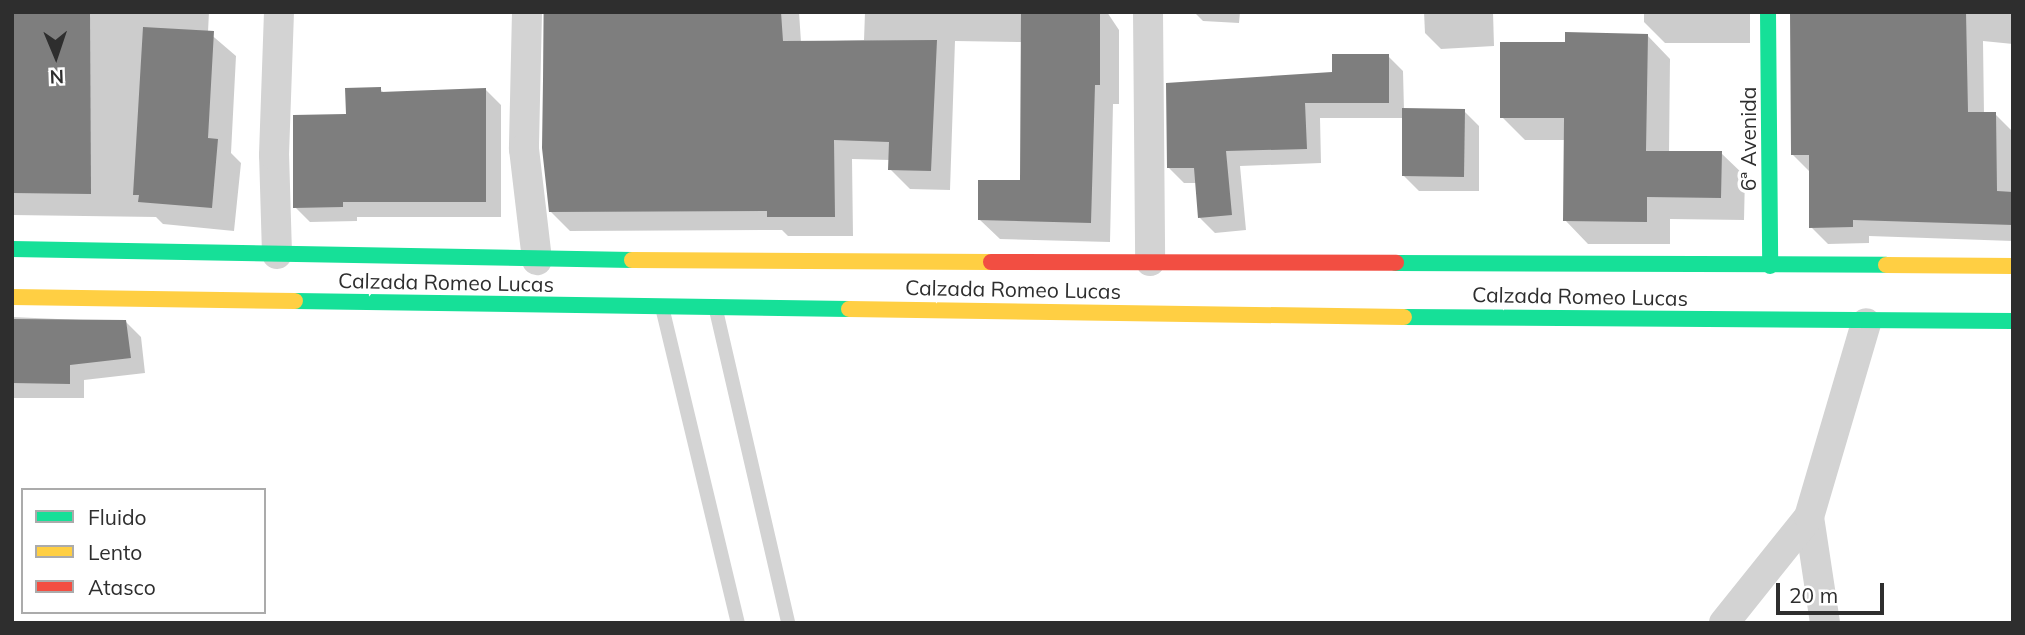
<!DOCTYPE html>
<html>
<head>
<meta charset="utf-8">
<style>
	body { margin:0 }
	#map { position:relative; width:2025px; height:635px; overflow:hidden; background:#fff; font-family:Mulish,sans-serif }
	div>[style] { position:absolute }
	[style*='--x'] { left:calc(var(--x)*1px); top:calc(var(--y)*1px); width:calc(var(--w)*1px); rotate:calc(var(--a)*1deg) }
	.shadow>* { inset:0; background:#0003 }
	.building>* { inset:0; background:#7e7e7e }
	.lane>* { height:14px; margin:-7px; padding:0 7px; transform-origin:7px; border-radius:7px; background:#d3d3d3 }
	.street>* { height:30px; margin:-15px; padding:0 15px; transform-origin:15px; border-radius:15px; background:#d3d3d3 }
	.fast>* { height:16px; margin:-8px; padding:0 8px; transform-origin:8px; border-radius:8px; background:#16e098 }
	.slow>* { height:16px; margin:-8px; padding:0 8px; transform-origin:8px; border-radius:8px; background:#ffcf43 }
	.jam>* { height:16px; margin:-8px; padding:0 8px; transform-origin:8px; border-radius:8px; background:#f24e42 }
	span { translate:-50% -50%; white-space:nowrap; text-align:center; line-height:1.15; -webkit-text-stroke:7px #fff; paint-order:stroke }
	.street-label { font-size:21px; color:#2e2e2e }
	.frame { position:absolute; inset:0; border:14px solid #2e2e2e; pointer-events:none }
	.legend { position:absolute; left:21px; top:488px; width:245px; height:126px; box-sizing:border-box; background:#fff; border:2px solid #ababab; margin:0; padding:9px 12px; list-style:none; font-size:21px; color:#2e2e2e }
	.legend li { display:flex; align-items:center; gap:14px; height:35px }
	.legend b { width:35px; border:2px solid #ababab }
	.north { position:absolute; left:21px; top:21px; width:70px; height:70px; -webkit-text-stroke:5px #fff; paint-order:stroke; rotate:178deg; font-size:19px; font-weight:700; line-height:28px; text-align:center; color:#2e2e2e }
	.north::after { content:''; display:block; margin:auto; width:24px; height:32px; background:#2e2e2e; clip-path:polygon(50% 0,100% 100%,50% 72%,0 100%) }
	.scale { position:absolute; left:1776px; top:583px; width:108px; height:32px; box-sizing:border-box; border:4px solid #2e2e2e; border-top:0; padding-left:9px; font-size:21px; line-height:24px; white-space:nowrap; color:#2e2e2e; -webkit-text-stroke:5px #fff; paint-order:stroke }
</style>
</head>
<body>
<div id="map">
	<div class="shadow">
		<i style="clip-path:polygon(12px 12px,209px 12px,208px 32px,236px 56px,231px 153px,241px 163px,234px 231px,163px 224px,156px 217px,12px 215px)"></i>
		<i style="clip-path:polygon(543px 12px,799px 12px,801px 42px,864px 40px,865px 12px,1107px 12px,1119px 30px,1119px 104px,1113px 104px,1110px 242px,1000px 239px,980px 220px,1022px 181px,1023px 42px,955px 41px,950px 190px,910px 189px,890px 169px,890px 160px,852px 159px,853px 236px,788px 236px,782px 230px,570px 231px,551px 212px,543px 148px)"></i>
		<i style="clip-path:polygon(1194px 12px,1240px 12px,1239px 23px,1203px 21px)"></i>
		<i style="clip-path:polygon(1424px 12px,1493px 12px,1494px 46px,1441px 49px,1425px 33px)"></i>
		<i style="clip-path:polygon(1644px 12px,1750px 12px,1750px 43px,1665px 43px,1644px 22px)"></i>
		<i style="clip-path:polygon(1792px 12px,2013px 12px,2013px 44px,1983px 41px,1984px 114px,1995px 114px,2012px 131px,2013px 241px,1869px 236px,1869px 243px,1828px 244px,1811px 227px,1810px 172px,1793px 155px)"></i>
		<i style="clip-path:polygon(1647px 35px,1670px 59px,1669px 153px,1721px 153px,1745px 176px,1744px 220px,1670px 219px,1670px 244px,1588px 244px,1565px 220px,1565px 140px,1525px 140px,1502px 117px,1567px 43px)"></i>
		<i style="clip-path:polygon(1388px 56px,1403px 71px,1404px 110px,1464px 111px,1479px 126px,1479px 191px,1419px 191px,1404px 176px,1404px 118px,1320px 118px,1321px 163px,1240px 166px,1246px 230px,1215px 233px,1200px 218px,1197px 183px,1184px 183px,1169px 168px,1334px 74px)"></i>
		<i style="clip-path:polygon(380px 89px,385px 94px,486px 90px,501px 105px,501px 217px,357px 217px,357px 221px,310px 222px,295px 207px)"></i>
		<i style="clip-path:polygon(12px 317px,126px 322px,141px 337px,145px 373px,84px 380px,84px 398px,14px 398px,12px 402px)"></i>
	</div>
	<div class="building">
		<i style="clip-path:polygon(12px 12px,90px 12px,91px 194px,12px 193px)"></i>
		<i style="clip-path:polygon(544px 12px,781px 12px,783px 41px,937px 40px,931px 171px,888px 170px,889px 142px,834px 140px,835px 217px,767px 217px,767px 211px,549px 212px,542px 148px)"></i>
		<i style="clip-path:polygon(1021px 12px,1100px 12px,1100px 85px,1095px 85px,1091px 223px,978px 220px,978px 180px,1020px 180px)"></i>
		<i style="clip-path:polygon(1790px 12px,1966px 12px,1968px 112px,1996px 112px,1997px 191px,2013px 192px,2013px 225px,1853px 220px,1853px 227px,1809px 228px,1809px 155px,1791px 155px)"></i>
		<i style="clip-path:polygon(143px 27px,214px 31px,208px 138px,218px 139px,212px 208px,138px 202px,139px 195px,133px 195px)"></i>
		<i style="clip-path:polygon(1565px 32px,1648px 34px,1646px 151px,1722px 151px,1721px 198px,1647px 197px,1647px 222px,1563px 221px,1564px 118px,1500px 118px,1500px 42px,1565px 42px)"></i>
		<i style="clip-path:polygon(1332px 54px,1389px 54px,1389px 103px,1305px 103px,1307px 149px,1226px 151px,1232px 215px,1198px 218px,1194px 168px,1167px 168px,1166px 83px,1332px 72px)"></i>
		<i style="clip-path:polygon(381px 87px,381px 92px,486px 88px,486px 202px,343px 202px,343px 207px,293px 208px,293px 115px,346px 114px,345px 88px)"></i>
		<i style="clip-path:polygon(1402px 108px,1465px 109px,1464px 177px,1402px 176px)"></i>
		<i style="clip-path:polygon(12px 319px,126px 320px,131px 358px,70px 365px,70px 384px,12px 383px)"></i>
	</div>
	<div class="lane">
		<i style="--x:662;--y:307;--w:325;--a:76.5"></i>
		<i style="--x:716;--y:310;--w:321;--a:77"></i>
	</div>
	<div class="street">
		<i style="--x:527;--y:12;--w:137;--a:91.3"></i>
		<i style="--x:524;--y:149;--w:112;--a:83.3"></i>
		<i style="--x:1148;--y:12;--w:249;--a:89.5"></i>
		<i style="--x:277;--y:254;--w:99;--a:-91.7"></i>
		<i style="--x:274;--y:155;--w:143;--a:-88"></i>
		<i style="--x:1809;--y:517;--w:107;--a:81.4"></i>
		<i style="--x:1724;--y:623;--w:136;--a:-51.3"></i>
		<i style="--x:1809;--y:517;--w:202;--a:-73.6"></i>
	</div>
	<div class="fast">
		<i style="--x:1768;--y:12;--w:254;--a:89.5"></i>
		<i style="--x:12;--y:249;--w:620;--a:1.02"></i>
		<i style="--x:1396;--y:263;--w:490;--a:0.2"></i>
		<i style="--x:295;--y:301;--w:554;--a:0.83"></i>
		<i style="--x:1404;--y:317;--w:609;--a:0.38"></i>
	</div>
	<div class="slow">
		<i style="--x:632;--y:260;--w:359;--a:0.3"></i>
		<i style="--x:1886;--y:265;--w:127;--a:0.5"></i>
		<i style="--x:12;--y:297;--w:283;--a:0.8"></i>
		<i style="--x:849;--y:309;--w:555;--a:0.83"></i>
	</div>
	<div class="jam">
		<i style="--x:991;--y:262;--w:405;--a:0.1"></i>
	</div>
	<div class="street-label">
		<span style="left:1748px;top:139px;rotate:-90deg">6ª Avenida</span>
		<span style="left:446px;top:282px;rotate:1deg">Calzada Romeo Lucas</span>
		<span style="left:1013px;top:289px;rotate:1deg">Calzada Romeo Lucas</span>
		<span style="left:1580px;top:296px;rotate:1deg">Calzada Romeo Lucas</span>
	</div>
	<div class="frame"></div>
	<ul class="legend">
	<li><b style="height:9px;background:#16e098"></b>Fluido</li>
	<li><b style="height:9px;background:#ffcf43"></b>Lento</li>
	<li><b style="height:9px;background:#f24e42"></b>Atasco</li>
	</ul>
	<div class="north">N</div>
	<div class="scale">20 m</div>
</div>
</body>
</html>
